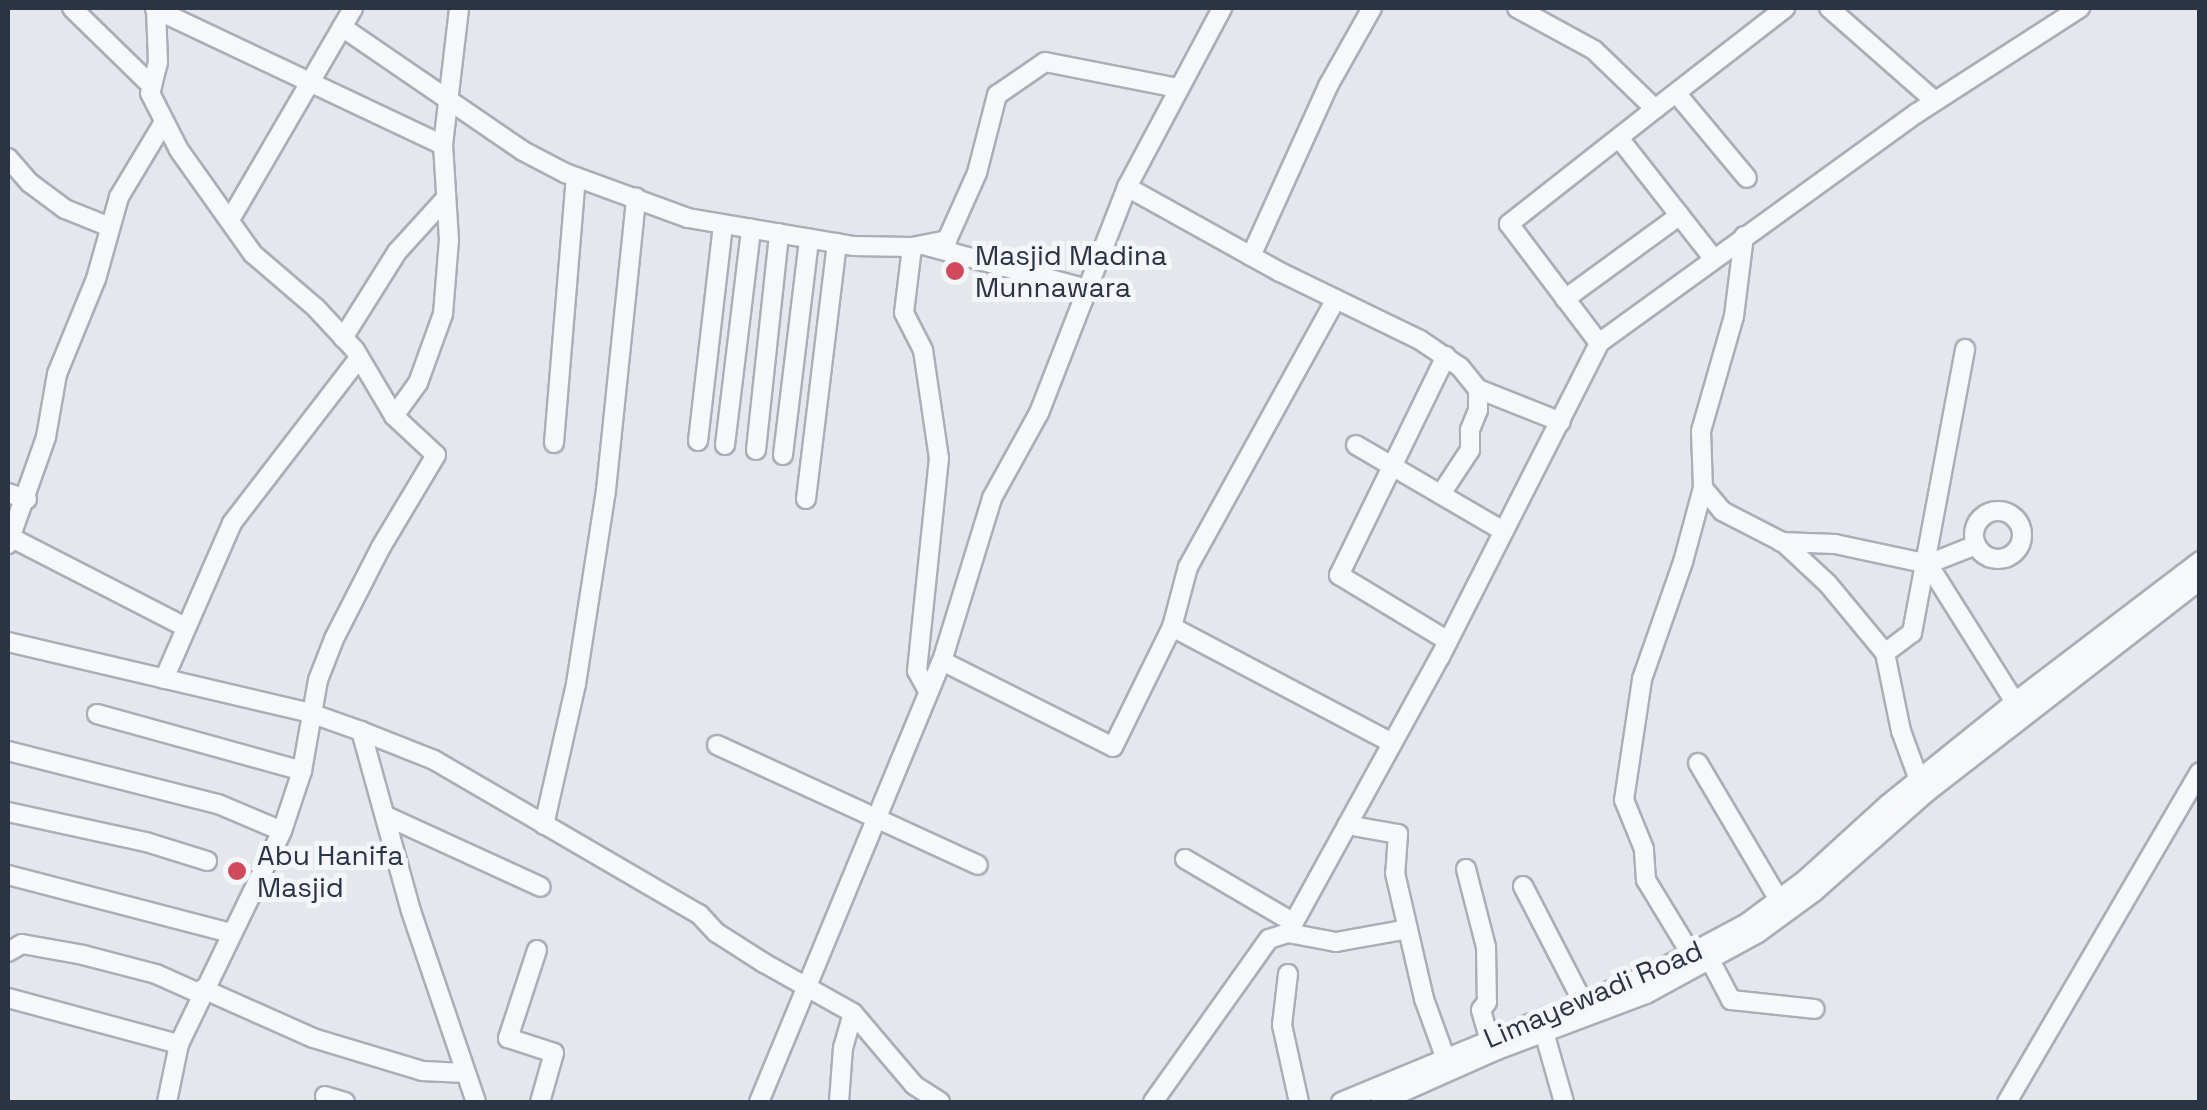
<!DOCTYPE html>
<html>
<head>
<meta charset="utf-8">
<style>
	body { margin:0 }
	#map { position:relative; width:2207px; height:1110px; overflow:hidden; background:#e4e7ec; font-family:"Space Grotesk",sans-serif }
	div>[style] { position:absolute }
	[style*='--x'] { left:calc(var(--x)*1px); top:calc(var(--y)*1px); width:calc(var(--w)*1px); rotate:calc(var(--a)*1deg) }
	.roads { filter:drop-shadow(2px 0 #a9aeb7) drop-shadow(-2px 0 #a9aeb7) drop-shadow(0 2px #a9aeb7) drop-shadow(0 -2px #a9aeb7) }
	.minor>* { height:18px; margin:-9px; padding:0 9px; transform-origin:9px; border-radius:9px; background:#f7f8fa }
	.minor>.ring { margin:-9px; padding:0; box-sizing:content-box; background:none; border:18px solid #f7f8fa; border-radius:50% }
	.dots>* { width:28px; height:28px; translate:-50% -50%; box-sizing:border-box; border:5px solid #f4f6f9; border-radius:50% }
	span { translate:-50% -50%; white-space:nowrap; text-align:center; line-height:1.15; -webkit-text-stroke:10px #f4f6f9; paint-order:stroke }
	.poi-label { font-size:28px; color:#2b3445 }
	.left { translate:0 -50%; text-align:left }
	.street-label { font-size:28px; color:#2b3445 }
	.frame { position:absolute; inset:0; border:10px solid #2b3445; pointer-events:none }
</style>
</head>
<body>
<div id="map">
	<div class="roads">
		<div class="minor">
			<i style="--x:72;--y:8;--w:112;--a:44.3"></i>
			<i style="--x:156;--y:8;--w:54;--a:87.9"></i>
			<i style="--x:158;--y:62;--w:32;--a:104"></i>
			<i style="--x:150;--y:93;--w:64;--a:63"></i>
			<i style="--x:179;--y:150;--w:128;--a:54.6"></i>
			<i style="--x:253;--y:254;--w:83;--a:40.6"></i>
			<i style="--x:316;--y:308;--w:57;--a:47.1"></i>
			<i style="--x:355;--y:350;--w:77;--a:59.4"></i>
			<i style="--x:394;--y:416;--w:57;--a:42.9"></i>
			<i style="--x:436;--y:455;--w:107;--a:120.9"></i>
			<i style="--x:381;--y:547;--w:103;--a:117.1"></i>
			<i style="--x:334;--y:639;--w:44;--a:111.3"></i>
			<i style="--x:318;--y:680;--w:92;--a:100"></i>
			<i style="--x:302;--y:771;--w:63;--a:108.4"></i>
			<i style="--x:282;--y:831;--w:237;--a:115.8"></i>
			<i style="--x:179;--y:1044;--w:59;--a:101.7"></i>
			<i style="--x:1517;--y:8;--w:88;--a:28.6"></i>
			<i style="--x:1594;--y:50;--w:85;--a:44"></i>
			<i style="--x:1655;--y:109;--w:186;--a:141.8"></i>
			<i style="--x:1509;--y:224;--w:149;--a:52.9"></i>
			<i style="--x:1829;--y:8;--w:141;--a:41.3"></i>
			<i style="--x:155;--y:9;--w:318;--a:25.3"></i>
			<i style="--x:342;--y:27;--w:219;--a:34.4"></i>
			<i style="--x:523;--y:151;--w:47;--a:27.6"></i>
			<i style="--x:565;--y:173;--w:131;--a:20.1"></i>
			<i style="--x:688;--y:218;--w:167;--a:9.6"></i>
			<i style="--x:853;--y:246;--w:59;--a:1"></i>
			<i style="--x:912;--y:247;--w:36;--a:-11"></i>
			<i style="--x:947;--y:240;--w:73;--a:-65.9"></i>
			<i style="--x:977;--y:173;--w:81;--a:-75.6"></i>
			<i style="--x:997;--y:95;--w:58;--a:-34.5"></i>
			<i style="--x:1045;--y:62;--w:136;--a:11.1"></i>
			<i style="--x:1677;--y:94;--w:109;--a:50.2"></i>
			<i style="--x:1655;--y:109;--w:165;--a:-37.8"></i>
			<i style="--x:1619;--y:138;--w:152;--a:51.9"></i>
			<i style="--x:8;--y:158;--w:33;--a:49"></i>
			<i style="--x:30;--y:183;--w:44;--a:36.6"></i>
			<i style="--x:65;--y:209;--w:48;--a:21.8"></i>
			<i style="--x:1127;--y:187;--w:175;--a:29.1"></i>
			<i style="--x:1280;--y:272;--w:156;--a:25.9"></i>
			<i style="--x:1420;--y:340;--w:48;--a:34"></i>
			<i style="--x:1460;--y:367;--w:28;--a:51"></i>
			<i style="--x:1478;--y:389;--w:21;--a:90"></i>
			<i style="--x:1478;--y:410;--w:22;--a:112"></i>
			<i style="--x:1470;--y:430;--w:20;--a:90"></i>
			<i style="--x:1470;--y:450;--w:53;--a:123.4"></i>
			<i style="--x:231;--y:218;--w:243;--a:-59.8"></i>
			<i style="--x:1744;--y:236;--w:81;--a:97.1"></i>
			<i style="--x:1734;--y:316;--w:120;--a:106"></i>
			<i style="--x:1701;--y:431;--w:57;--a:88"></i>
			<i style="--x:1703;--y:488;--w:30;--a:50"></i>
			<i style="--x:1722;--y:511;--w:70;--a:27.3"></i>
			<i style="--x:1784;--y:543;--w:60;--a:43"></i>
			<i style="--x:1828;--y:584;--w:89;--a:50.4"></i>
			<i style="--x:1885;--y:653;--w:80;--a:78.4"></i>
			<i style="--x:1901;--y:731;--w:52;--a:69.8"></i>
			<i style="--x:927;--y:246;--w:163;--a:15"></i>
			<i style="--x:912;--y:247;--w:66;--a:96.9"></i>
			<i style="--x:904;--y:313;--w:42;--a:62.8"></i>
			<i style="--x:923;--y:350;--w:109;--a:81.6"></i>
			<i style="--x:939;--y:458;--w:214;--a:95.9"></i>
			<i style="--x:917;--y:671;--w:23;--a:61"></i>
			<i style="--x:1251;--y:256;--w:187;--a:-65.6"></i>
			<i style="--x:1328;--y:86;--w:90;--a:-60.6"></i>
			<i style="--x:1565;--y:299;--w:142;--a:-36.1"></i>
			<i style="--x:343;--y:338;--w:102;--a:-57.9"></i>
			<i style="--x:397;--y:252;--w:73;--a:-47.8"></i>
			<i style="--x:1446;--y:356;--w:244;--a:116"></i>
			<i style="--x:1339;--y:575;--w:127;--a:31.2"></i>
			<i style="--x:1478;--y:389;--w:89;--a:21.7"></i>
			<i style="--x:394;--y:416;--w:41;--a:-54"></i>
			<i style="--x:418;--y:383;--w:73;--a:-70.1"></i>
			<i style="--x:443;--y:314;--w:74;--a:-85.4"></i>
			<i style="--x:449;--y:240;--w:95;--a:-93.6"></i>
			<i style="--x:443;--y:145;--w:138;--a:-83.3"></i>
			<i style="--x:698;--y:441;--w:218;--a:-83.4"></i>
			<i style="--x:554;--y:443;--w:267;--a:-85.3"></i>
			<i style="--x:725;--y:445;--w:218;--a:-83.1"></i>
			<i style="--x:1356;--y:445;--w:170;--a:30.3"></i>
			<i style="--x:756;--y:450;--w:218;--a:-83.9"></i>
			<i style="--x:783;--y:455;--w:218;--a:-83.1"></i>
			<i style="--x:8;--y:493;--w:20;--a:18"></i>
			<i style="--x:806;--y:499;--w:258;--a:-83.1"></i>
			<i class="ring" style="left:1974px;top:511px;width:30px;height:30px"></i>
			<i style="--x:10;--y:537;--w:197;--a:27.2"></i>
			<i style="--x:1781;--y:542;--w:54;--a:2.1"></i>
			<i style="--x:1835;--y:544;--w:95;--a:12.1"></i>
			<i style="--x:1928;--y:564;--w:52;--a:-21.6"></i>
			<i style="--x:8;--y:544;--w:114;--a:-70.4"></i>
			<i style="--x:46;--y:437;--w:64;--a:-80.1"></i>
			<i style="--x:57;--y:374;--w:103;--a:-67.7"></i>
			<i style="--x:96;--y:279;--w:85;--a:-74.3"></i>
			<i style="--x:119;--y:197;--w:87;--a:-59"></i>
			<i style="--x:1928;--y:564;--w:163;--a:57.8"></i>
			<i style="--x:1172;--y:627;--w:249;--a:27.8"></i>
			<i style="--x:8;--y:642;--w:310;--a:13.2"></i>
			<i style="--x:310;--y:713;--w:54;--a:19.4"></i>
			<i style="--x:1885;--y:653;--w:34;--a:-37"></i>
			<i style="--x:1912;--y:633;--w:289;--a:-79.4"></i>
			<i style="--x:942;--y:661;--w:191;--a:26.7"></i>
			<i style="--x:1113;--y:747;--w:134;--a:-63.8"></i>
			<i style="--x:1172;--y:627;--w:62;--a:-75.1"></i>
			<i style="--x:1188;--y:567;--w:306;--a:-61.1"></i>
			<i style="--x:164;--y:679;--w:170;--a:-66.4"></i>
			<i style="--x:232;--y:523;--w:208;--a:-52.4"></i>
			<i style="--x:97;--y:714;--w:213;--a:15.5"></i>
			<i style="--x:717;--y:745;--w:287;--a:24.7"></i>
			<i style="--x:8;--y:751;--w:217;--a:14.2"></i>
			<i style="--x:218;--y:804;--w:69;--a:22.9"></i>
			<i style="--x:1698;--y:763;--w:159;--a:59.4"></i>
			<i style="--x:8;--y:812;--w:141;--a:12.3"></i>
			<i style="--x:146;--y:842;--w:64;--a:17.3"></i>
			<i style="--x:386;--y:816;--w:170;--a:24.6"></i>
			<i style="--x:544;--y:825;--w:145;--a:-77.2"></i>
			<i style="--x:576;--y:684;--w:196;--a:-81.2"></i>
			<i style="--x:606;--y:490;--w:294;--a:-84.1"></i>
			<i style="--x:1347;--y:825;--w:52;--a:10"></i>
			<i style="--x:1398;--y:834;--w:39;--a:94"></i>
			<i style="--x:1395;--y:873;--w:129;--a:77"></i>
			<i style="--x:1424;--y:999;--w:70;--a:70"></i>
			<i style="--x:1185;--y:859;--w:126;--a:30.4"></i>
			<i style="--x:1466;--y:869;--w:81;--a:75.6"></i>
			<i style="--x:1486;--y:947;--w:55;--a:89"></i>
			<i style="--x:1487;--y:1002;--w:10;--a:127"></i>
			<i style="--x:1481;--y:1010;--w:29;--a:74"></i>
			<i style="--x:8;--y:875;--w:230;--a:14.6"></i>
			<i style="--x:1523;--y:886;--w:131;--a:62.7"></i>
			<i style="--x:1288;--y:933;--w:49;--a:10.6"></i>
			<i style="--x:1336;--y:942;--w:73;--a:-10.2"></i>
			<i style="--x:537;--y:950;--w:93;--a:108.2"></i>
			<i style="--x:508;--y:1038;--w:48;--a:18.1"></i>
			<i style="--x:554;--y:1053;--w:51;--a:105.9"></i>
			<i style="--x:8;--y:952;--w:16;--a:-30"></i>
			<i style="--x:22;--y:944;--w:62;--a:10.2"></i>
			<i style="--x:83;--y:955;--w:75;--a:14.6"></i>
			<i style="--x:156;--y:974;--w:49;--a:24"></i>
			<i style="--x:1691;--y:954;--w:87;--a:-121.3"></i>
			<i style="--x:1646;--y:880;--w:31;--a:-94"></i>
			<i style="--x:1644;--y:849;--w:53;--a:-112.2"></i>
			<i style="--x:1624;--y:800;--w:122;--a:-81.5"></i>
			<i style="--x:1642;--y:679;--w:124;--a:-70.7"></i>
			<i style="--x:1683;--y:562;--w:77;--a:-74.9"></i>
			<i style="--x:1711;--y:962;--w:43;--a:62.2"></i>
			<i style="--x:1731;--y:1000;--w:84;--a:6.1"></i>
			<i style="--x:1288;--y:974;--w:51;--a:96.7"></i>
			<i style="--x:1282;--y:1025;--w:79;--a:77.6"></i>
			<i style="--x:203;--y:989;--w:120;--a:24"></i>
			<i style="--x:313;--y:1038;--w:114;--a:16.8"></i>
			<i style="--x:422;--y:1071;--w:44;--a:2.6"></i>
			<i style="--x:8;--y:998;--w:177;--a:15.1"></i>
			<i style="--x:1544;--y:1032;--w:73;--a:74.1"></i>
			<i style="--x:325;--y:1096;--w:21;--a:17"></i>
			<i style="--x:476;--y:1102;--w:202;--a:-108.8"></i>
			<i style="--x:411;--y:911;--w:187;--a:-105.5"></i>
			<i style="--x:361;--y:731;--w:79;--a:21.7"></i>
			<i style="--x:434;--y:760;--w:306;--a:30.2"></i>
			<i style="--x:699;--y:914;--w:26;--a:47"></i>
			<i style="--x:717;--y:933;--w:56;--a:32.6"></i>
			<i style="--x:764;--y:963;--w:102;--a:29.3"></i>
			<i style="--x:853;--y:1013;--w:94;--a:49.7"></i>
			<i style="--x:914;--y:1085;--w:31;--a:33"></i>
			<i style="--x:759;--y:1102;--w:477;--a:-67.5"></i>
			<i style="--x:942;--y:661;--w:170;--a:-72.9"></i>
			<i style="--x:992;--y:498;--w:97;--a:-61.1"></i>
			<i style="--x:1039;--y:413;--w:243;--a:-68.7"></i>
			<i style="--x:1127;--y:187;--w:203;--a:-62"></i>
			<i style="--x:839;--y:1102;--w:54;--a:-85.8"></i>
			<i style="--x:843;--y:1048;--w:36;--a:-74"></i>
			<i style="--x:1153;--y:1102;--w:200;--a:-54.6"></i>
			<i style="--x:1269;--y:939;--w:20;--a:-18"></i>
			<i style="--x:1288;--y:933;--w:315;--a:-61.2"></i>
			<i style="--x:1440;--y:657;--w:352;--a:-63.1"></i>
			<i style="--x:1599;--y:343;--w:392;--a:-35.9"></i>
			<i style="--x:1917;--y:113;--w:194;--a:-32.8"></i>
			<i style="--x:1341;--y:1102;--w:344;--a:-22.5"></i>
			<i style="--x:1659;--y:970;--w:100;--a:-28.1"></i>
			<i style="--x:1747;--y:923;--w:74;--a:-36.7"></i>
			<i style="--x:1806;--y:879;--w:111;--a:-42.4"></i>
			<i style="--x:1888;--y:804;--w:163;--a:-38.8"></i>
			<i style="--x:2015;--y:702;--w:233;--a:-37.3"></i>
			<i style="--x:1380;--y:1102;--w:128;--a:-24"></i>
			<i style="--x:1497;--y:1050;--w:159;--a:-20.6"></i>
			<i style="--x:1646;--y:994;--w:128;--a:-28.6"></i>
			<i style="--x:1758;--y:933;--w:69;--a:-36.2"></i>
			<i style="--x:1814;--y:892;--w:151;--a:-41.5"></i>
			<i style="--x:1927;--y:792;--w:346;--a:-37.8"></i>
			<i style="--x:2007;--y:1102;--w:382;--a:-59.7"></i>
		</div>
	</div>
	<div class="dots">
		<i style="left:955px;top:271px;background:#d1495b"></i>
		<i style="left:237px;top:871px;background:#d1495b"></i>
	</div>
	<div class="poi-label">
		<span class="left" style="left:975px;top:271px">Masjid Madina<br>Munnawara</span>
		<span class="left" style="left:257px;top:871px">Abu Hanifa<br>Masjid</span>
	</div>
	<div class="street-label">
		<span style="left:1593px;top:994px;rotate:-23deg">Limayewadi Road</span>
	</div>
	<div class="frame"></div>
</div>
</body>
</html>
